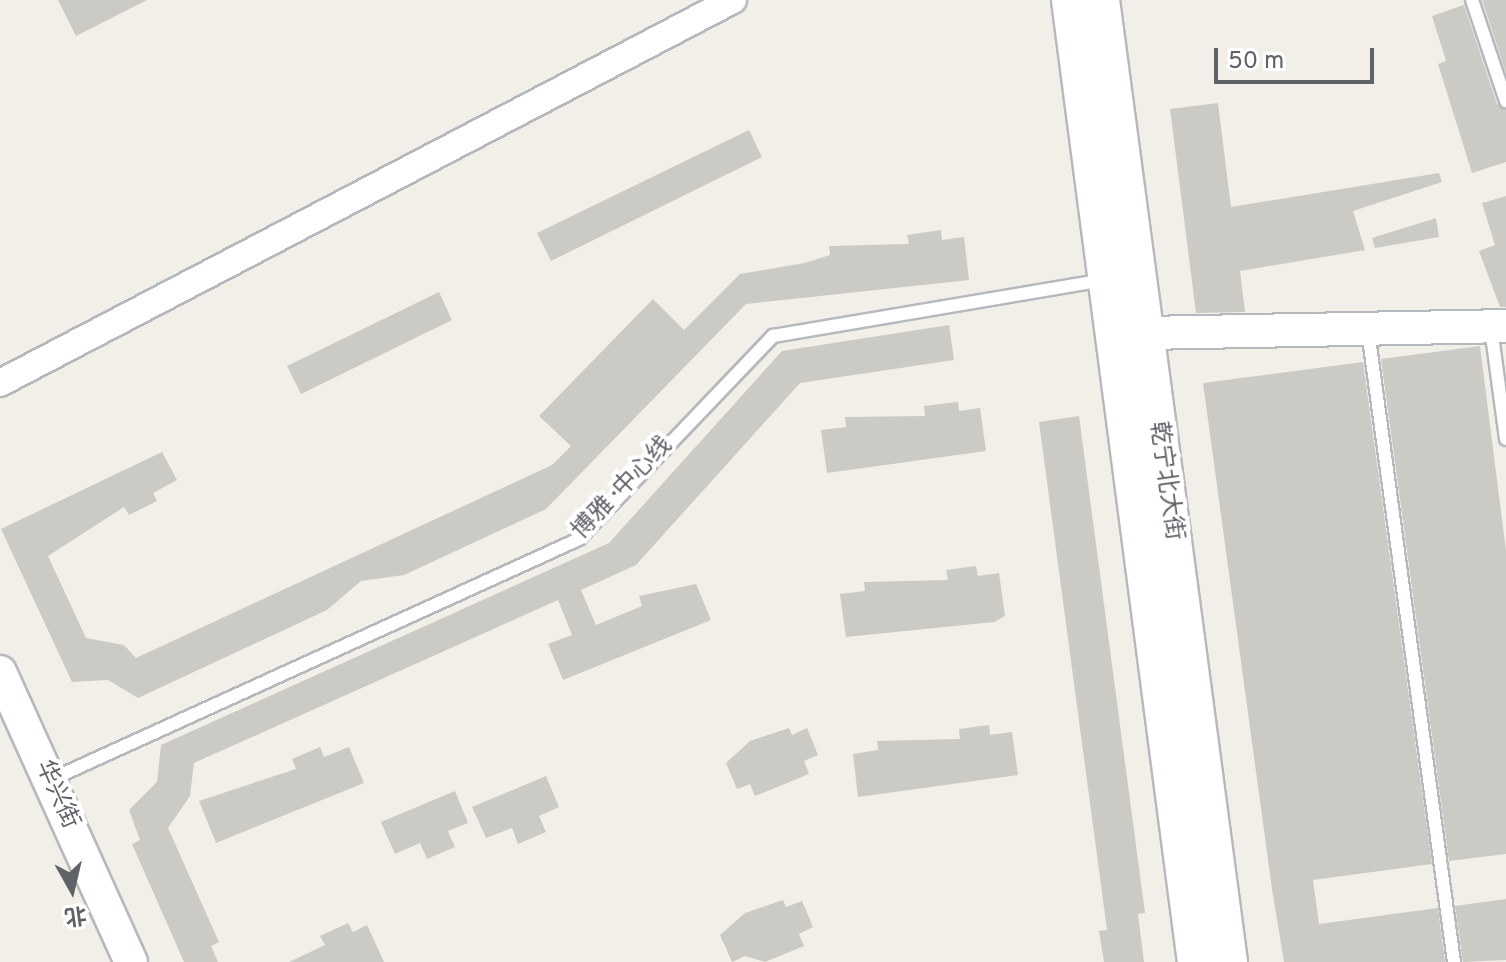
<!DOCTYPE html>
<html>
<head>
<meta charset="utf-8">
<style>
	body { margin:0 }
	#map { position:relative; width:1506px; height:962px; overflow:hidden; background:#f1efe8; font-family:Overpass,"Noto Sans SC",sans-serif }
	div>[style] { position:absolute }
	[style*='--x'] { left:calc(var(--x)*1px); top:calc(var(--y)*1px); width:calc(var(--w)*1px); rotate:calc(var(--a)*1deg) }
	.building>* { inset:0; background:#cccac5 }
	.roads { filter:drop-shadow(2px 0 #b5b8bc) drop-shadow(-2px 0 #b5b8bc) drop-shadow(0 2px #b5b8bc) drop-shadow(0 -2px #b5b8bc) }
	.service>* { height:12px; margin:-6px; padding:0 6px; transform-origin:6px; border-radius:6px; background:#fff }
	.minor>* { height:26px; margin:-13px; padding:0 13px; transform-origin:13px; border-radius:13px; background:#fff }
	.tertiary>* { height:32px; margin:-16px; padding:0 16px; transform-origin:16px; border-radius:16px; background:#fff }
	.secondary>* { height:36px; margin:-18px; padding:0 18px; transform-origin:18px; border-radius:18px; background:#fff }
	span { translate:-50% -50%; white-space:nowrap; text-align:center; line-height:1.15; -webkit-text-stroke:8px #fff; paint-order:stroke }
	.street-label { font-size:24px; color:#5f6368 }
	.north { position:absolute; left:32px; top:850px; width:80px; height:80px; -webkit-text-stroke:6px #fff; paint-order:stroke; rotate:172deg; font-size:22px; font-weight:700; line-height:32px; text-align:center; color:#5f6368 }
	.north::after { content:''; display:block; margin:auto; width:28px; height:36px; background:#5f6368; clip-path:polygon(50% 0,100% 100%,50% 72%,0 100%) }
	.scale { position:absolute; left:1214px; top:48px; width:160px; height:36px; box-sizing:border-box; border:4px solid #5f6368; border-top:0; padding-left:10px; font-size:24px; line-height:28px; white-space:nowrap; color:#5f6368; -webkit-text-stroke:6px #fff; paint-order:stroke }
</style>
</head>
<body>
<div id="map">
	<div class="building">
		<i style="clip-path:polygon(58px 0,147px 0,76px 36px)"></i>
		<i style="clip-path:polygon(1482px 0,1506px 0,1506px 73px)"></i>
		<i style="clip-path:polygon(1464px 5px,1497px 104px,1506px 110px,1506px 162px,1472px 173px,1438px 64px,1446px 61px,1432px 16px)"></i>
		<i style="clip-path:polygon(1218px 103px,1231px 207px,1439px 173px,1442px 182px,1353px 211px,1365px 250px,1240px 271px,1245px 312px,1196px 313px,1170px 109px)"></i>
		<i style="clip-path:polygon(749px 130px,762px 157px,551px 261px,537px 233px)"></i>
		<i style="clip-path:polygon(1506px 196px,1506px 307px,1500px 307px,1479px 251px,1495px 245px,1482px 203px)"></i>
		<i style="clip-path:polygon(1436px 218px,1439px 237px,1375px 248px,1372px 238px)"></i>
		<i style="clip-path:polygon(941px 230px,942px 240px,964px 237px,969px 280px,746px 304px,546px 509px,404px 575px,361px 581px,327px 610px,138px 698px,108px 680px,72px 682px,1px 529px,162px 452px,177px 480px,153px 493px,157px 501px,129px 515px,124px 507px,48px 556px,86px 638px,124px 645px,136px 658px,552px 465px,571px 446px,539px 416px,653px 299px,684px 330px,740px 274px,805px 263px,830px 255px,829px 246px,909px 244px,907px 235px)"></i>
		<i style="clip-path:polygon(439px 292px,452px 320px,301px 394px,287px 366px)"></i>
		<i style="clip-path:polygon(949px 325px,954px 360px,800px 383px,636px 565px,581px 590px,596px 625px,642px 606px,639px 596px,696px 584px,711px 620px,563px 680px,548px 644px,572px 635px,558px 600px,194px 763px,190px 796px,168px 828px,219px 942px,211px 946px,218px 962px,184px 962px,132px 844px,140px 840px,129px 810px,157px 782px,161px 745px,609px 543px,782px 351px)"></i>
		<i style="clip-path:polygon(1480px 346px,1506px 551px,1506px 854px,1449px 861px,1381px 359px)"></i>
		<i style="clip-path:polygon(1363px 362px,1432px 864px,1313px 880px,1319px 924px,1438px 908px,1445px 962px,1284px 962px,1272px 889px,1203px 383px)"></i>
		<i style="clip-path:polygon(958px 402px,959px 411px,980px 408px,986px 451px,827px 473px,821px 430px,846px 427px,845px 417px,925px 416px,924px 406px)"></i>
		<i style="clip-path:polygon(1079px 416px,1145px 913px,1138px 914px,1144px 962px,1104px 962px,1099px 931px,1107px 930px,1039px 422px)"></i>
		<i style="clip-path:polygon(976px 566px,978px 576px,999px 573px,1005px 616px,994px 622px,846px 637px,840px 594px,865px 591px,864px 582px,948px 580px,946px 570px)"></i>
		<i style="clip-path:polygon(989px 725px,990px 735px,1012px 732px,1018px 775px,858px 797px,853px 754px,878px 750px,877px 741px,960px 739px,959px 729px)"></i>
		<i style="clip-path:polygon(789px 728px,792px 735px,807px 728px,818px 755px,804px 761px,809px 774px,755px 796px,750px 784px,737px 789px,726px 763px,750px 741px)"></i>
		<i style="clip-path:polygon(320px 747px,324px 757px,349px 747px,364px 783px,216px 843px,199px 801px,296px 769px,292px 759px)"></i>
		<i style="clip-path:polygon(546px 776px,559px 807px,539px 816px,546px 832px,518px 844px,512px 828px,486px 838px,472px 807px)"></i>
		<i style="clip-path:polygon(455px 791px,468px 823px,448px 831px,455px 847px,427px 859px,420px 843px,395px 854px,381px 822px)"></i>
		<i style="clip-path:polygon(1506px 899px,1506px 960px,1463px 962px,1455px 906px)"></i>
		<i style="clip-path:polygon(783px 900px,786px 907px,802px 901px,813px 927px,799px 934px,804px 946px,765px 962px,745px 956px,732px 962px,720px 935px,745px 913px)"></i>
		<i style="clip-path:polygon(348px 923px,353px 932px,367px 925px,384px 962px,289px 962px,325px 945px,320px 936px)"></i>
	</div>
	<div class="roads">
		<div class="service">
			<i style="--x:1472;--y:0;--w:107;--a:71.4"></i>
			<i style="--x:1491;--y:328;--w:112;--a:82.3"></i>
			<i style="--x:1368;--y:331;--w:637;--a:82.24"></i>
			<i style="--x:50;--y:780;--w:581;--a:-24.49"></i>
			<i style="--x:579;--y:539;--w:281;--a:-46.3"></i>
			<i style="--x:773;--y:336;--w:335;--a:-9.6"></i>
		</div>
		<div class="minor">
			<i style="--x:0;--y:383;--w:827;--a:-27.59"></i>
		</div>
		<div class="tertiary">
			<i style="--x:1145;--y:333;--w:361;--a:-1.1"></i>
			<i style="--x:0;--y:672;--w:318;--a:65.7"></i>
		</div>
		<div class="secondary">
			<i style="--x:1070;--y:0;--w:970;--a:82.54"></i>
			<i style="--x:1101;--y:0;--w:970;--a:82.42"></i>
		</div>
	</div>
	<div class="street-label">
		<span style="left:1165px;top:481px;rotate:82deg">乾宁北大街</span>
		<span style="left:623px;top:489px;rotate:-46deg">博雅 · 中心线</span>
		<span style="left:56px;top:795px;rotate:66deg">华兴街</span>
	</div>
	<div class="north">北</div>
	<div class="scale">50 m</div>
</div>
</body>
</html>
